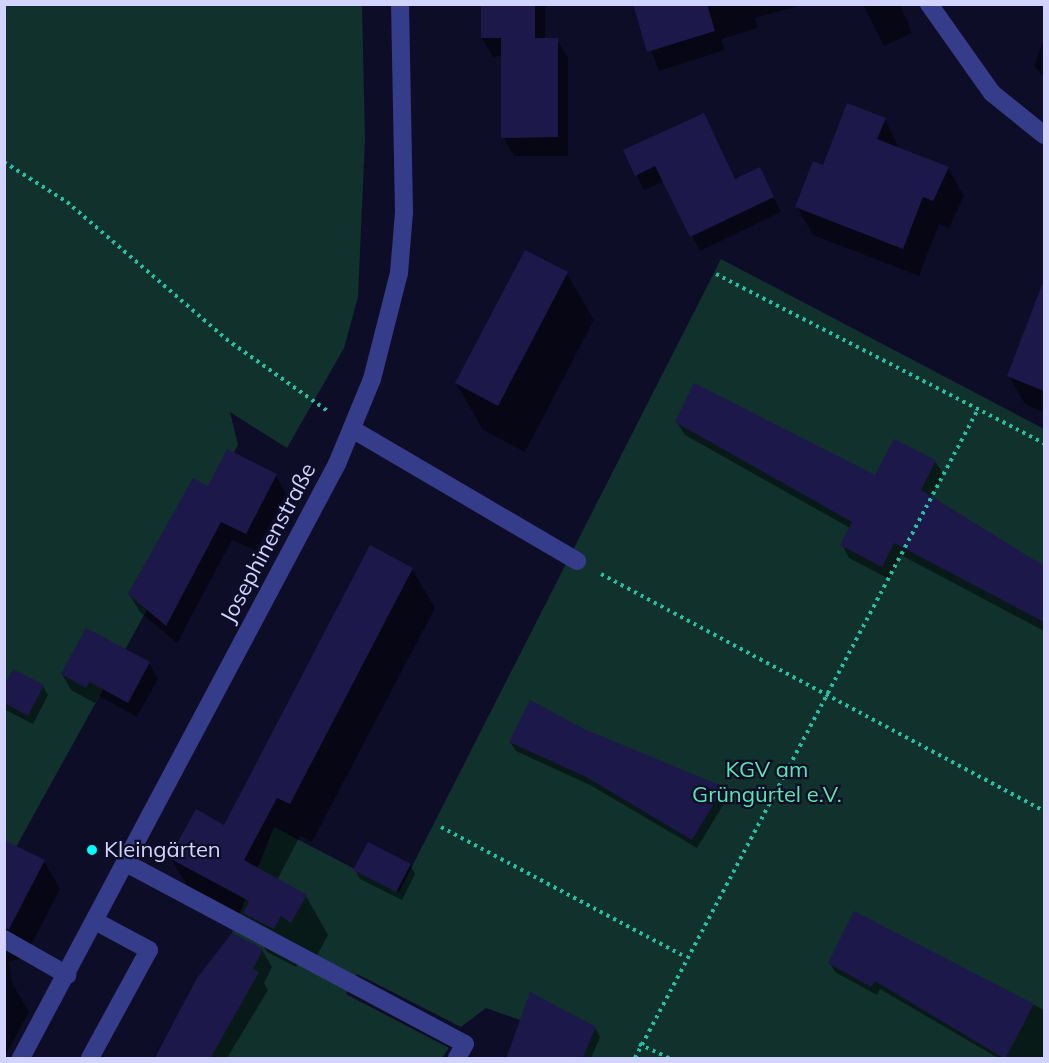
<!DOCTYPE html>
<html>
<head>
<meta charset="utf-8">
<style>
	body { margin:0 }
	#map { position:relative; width:1049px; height:1063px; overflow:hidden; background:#0e0d27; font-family:Mulish,sans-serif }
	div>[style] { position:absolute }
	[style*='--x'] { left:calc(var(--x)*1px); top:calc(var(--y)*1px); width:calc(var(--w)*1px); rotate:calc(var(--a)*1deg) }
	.green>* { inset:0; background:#10312c }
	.shadow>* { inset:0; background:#0007 }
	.building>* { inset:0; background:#1c1849 }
	.path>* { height:4px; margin-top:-2px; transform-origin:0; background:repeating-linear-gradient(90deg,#26c0a4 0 3px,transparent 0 7.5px) }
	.minor>* { height:18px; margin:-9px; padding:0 9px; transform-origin:9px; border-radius:9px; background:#353c89 }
	.dots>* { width:16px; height:16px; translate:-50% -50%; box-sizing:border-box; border:3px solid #0e0d27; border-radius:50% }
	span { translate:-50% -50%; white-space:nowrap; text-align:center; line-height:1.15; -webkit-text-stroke:4.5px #0e0d27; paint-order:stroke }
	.street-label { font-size:22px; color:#d3d3ff }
	.park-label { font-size:22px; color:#56e8b1 }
	.poi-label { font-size:22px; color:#d3d3ff }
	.left { translate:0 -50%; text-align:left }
	.frame { position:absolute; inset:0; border:6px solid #d3d3ff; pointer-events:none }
</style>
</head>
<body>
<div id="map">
	<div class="green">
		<i style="clip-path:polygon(4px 5px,362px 5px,365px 139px,358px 297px,344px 348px,287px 448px,230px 412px,238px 445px,5px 867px)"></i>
		<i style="clip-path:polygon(721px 259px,1044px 429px,1044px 1058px,540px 1058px,549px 1030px,486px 1008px,461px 1027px,357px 974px,346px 994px,449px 1048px,442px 1058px,182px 1058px,274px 827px,399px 892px)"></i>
	</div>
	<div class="shadow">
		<i style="clip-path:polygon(482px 4px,545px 4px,545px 39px,557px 39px,568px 58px,568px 156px,514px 156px,503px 137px,503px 56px,493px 57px,482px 38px)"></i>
		<i style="clip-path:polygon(634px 4px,805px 4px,755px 18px,758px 28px,721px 39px,725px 50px,659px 71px)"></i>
		<i style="clip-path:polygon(863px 4px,900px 4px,912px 33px,884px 46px)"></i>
		<i style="clip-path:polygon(1044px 40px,1044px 77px,1034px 66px)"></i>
		<i style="clip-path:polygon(885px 119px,900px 150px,948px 168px,964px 196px,949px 228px,939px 224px,919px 276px,813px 235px,797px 207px,824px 167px)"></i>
		<i style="clip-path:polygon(625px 151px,767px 184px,781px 212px,700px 251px,664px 181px,644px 190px)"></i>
		<i style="clip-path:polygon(526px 252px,567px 274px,594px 320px,525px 452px,483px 430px,456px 383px)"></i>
		<i style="clip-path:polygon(1044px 283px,1044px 412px,1025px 404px,1009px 376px)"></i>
		<i style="clip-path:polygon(677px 422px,876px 477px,935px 461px,943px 474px,931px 497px,1044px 567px,1044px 631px,901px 555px,889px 579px,849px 558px,842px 545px,850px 528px,685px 435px)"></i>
		<i style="clip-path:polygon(276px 475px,286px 494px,256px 551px,232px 540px,177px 643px,140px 612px,129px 594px,209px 488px)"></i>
		<i style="clip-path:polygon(412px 569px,435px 608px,312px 842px,300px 836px,277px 880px,306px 896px,328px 935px,314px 961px,303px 954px,296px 967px,267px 952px,255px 930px,193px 897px,171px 858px,224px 827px)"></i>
		<i style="clip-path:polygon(149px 663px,158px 679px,137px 717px,99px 696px,95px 703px,71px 690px,62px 674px)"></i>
		<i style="clip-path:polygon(43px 686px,48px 695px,33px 724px,4px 709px,4px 688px)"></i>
		<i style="clip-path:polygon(584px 730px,723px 788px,728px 797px,697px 848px,592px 786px,516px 751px,510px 742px)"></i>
		<i style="clip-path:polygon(4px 841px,44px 861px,60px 889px,25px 957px,9px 962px,12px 983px,29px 1012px,4px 1058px)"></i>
		<i style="clip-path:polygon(410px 865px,415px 874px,402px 900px,360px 879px,355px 870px)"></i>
		<i style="clip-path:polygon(854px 913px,1044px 1010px,1044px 1058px,998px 1058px,880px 989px,877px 995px,835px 972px,830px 963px)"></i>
		<i style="clip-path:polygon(262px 950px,272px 967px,264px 983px,268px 990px,227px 1058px,153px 1058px,198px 979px)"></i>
		<i style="clip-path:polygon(595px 1028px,600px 1037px,591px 1058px,508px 1058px)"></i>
	</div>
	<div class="building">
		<i style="clip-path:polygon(481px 4px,535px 4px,535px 38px,558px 38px,558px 137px,501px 138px,501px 38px,481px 38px)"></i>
		<i style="clip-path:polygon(633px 4px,707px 4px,715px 31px,647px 52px)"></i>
		<i style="clip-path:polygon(847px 103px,886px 118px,877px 139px,949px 167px,933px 201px,923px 197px,903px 249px,795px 207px,813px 161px,823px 165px)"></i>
		<i style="clip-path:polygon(704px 113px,735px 179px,760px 167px,774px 197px,690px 237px,655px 166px,635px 176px,623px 150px)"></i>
		<i style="clip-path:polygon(525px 250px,568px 272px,498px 406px,455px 383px)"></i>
		<i style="clip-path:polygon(1042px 285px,1044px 285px,1044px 391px,1007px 376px)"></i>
		<i style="clip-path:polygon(694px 383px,875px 475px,894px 439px,936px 460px,921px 490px,1044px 566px,1044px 622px,894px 543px,882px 567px,840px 545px,852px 522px,675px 422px)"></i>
		<i style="clip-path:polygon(227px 449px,277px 474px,246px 534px,221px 522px,166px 626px,128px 594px,193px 478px,208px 486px)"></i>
		<i style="clip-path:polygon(370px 545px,413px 568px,290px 804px,277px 798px,244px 860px,307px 895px,291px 923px,281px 916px,274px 929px,243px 913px,249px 901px,169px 858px,196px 809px,224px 825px)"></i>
		<i style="clip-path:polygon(86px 628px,150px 662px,128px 703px,90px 682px,86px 688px,61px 674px)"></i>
		<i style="clip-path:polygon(13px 669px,44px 685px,28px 716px,4px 703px,4px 685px)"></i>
		<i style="clip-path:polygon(530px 700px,584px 729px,724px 787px,692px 840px,586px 777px,509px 742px)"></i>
		<i style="clip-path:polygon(4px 840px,45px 860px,9px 929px,4px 928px)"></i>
		<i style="clip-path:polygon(368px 842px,411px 864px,396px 892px,353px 870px)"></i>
		<i style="clip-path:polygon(854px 911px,1034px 1004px,1005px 1059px,875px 981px,871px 987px,828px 963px)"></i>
		<i style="clip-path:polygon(232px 933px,263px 949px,253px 969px,259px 972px,210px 1059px,154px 1059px,197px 978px)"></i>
		<i style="clip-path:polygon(530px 992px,596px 1027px,582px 1059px,506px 1059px)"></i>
	</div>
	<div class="path">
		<i style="--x:4;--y:162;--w:75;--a:32.4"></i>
		<i style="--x:67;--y:202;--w:210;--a:40.7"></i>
		<i style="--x:226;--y:339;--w:126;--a:35.3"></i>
		<i style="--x:716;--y:274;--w:369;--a:27.3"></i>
		<i style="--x:601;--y:574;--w:502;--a:28.15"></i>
		<i style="--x:441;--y:827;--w:276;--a:28"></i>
		<i style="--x:639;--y:1044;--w:33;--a:25"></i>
		<i style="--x:635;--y:1058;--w:734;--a:-62.14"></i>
	</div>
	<div class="minor">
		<i style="--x:929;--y:4;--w:109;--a:54.7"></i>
		<i style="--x:992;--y:93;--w:67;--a:38.9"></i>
		<i style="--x:352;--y:429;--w:261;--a:30.4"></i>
		<i style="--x:126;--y:863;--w:384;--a:28.1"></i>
		<i style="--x:465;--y:1044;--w:16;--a:120"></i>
		<i style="--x:4;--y:939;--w:73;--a:29.7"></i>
		<i style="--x:21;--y:1058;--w:673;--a:-61.99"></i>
		<i style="--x:337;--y:464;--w:92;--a:-67.6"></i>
		<i style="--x:372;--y:379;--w:109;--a:-75.7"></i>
		<i style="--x:399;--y:273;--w:61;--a:-85.3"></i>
		<i style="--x:404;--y:212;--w:208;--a:-91.1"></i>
		<i style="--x:90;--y:1058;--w:123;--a:-61.4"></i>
		<i style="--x:149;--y:950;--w:61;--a:-151.8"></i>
	</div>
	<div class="dots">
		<i style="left:92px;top:850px;background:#00fef8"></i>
	</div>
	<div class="street-label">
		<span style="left:268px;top:543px;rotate:-62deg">Josephinenstraße</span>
	</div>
	<div class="park-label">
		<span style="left:767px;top:782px">KGV am<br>Grüngürtel e.V.</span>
	</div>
	<div class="poi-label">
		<span class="left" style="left:104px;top:850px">Kleingärten</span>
	</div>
	<div class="frame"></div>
</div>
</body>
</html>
